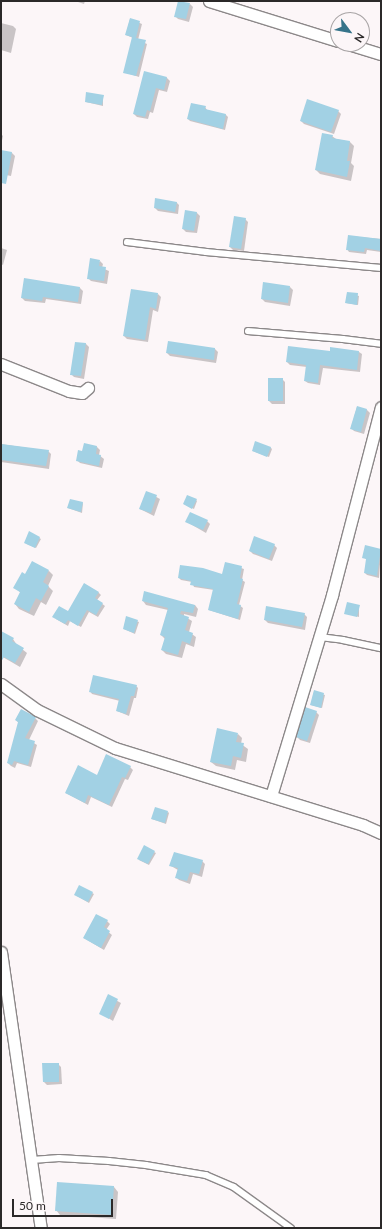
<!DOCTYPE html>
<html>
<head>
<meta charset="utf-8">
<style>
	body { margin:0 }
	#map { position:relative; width:382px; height:1229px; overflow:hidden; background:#fcf6f8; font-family:Lato,sans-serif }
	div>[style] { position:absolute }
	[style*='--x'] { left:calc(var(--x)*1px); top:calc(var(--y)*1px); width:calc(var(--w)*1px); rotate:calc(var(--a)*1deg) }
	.shadow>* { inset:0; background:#0003 }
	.building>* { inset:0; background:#a2d1e4 }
	.roads { filter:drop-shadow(1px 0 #8c8889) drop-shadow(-1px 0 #8c8889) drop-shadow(0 1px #8c8889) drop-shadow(0 -1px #8c8889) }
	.lane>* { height:5.5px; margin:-2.75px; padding:0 2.75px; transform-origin:2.75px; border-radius:2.75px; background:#fff }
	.street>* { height:11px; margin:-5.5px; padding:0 5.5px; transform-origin:5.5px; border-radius:5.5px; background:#fff }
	span { translate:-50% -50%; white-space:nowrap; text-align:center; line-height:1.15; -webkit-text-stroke:3.5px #fcf6f8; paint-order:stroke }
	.frame { position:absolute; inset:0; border:2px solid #2b2929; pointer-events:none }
	.north { position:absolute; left:330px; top:12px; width:40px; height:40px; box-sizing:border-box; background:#fcf6f8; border:1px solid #a8a4a5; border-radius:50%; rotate:122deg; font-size:11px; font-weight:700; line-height:16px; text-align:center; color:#2b2929 }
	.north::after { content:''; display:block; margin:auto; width:14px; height:18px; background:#36748a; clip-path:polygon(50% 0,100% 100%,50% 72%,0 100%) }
	.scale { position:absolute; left:12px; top:1199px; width:101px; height:18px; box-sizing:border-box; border:2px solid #2b2929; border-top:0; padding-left:5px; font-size:12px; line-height:14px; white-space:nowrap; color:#2b2929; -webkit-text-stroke:3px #fcf6f8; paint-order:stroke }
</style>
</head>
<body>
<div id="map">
	<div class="shadow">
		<i style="clip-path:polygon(75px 1px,85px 1px,84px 4px)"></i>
		<i style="clip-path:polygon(190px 4px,193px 7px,189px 22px,178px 19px,175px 16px)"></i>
		<i style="clip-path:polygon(130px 19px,142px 24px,138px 40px,147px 44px,139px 77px,124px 72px,133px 38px,126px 35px)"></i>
		<i style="clip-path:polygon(1px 23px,13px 26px,16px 29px,11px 53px,1px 50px)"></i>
		<i style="clip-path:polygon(145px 73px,167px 78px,170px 81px,167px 92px,159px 90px,153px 113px,150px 112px,148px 119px,137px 117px,134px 114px)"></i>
		<i style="clip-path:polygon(103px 96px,103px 106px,86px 102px)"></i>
		<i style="clip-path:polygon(205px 107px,207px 110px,226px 115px,228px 117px,225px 130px,190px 121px,188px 119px)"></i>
		<i style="clip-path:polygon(338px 111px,341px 114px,334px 134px,304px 124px,301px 121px)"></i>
		<i style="clip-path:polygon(1px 134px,3px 136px,1px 145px)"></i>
		<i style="clip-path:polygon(332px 136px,336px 139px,350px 142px,354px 146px,351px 163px,354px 166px,351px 181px,320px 174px,316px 170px)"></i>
		<i style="clip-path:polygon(1px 151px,12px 153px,15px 156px,11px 176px,1px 174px)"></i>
		<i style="clip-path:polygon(176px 202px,179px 205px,178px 214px,158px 211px,155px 208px)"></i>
		<i style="clip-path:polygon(186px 211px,197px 213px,200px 216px,197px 233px,186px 232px,183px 229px)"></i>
		<i style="clip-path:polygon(245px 219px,248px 222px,244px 251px,233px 250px,230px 247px)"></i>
		<i style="clip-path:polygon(349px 236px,381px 239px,381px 252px,367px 250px,366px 254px,349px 252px,347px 249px)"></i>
		<i style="clip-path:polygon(1px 248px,7px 250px,3px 265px,1px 264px)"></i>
		<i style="clip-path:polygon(100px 261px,103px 264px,102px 268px,109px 271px,107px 284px,91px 281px,88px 278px)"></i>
		<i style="clip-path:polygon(290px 287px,293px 290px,290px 306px,265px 302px,262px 299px)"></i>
		<i style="clip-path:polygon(80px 288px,83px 291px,81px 304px,46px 299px,45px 303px,25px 301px,22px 298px)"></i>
		<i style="clip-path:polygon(348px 293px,359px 296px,358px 305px,346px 303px)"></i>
		<i style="clip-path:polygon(158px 294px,161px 297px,158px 312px,153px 310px,148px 342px,127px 339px,124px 336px)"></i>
		<i style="clip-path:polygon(76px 343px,86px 344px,89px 347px,84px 379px,74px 377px,71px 374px)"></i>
		<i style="clip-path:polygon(331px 348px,359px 352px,362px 354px,360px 372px,323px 368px,320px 385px,308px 383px,305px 381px,307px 367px,290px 365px,287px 362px,331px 353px)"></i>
		<i style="clip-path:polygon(215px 349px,218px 352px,216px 363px,170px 356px,167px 353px)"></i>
		<i style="clip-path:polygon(282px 379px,285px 382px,285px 404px,272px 404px,269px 401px)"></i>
		<i style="clip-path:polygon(357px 407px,367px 410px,370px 413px,364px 434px,354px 431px,351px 428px)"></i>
		<i style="clip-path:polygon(1px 444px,48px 451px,51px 454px,49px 469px,1px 462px)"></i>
		<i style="clip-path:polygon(97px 447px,100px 450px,99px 455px,104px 459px,102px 468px,80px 463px,77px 460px,83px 452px)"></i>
		<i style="clip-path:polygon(270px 447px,272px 449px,269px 457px,253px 451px)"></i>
		<i style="clip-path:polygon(147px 492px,160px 499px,154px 516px,140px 509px)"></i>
		<i style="clip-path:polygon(196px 500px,197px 501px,194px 509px,184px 504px)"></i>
		<i style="clip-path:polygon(83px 503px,82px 513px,68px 508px)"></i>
		<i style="clip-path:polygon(207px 521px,210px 524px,206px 533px,187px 522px)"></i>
		<i style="clip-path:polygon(30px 533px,41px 539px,36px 548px,27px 544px)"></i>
		<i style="clip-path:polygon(274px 545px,277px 548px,272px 561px,253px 554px,250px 551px)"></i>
		<i style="clip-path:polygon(366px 547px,381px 550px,379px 578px,367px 575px,365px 573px,367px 560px,364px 557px)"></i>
		<i style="clip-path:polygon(226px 563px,244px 569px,242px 580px,245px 582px,239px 605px,243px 608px,240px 620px,209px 610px,214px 590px,194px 587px,192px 582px,181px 580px,179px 578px,223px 575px)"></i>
		<i style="clip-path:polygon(49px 571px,53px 575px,48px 586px,53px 591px,46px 605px,41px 602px,34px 616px,19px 609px,15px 604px,21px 593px,15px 588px,26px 575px)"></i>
		<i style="clip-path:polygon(98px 592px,101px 595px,97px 600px,105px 606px,98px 617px,89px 612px,81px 627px,70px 621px,68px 626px,56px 619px)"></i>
		<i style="clip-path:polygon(143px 601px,195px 605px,198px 609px,196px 617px,184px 614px,184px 616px,192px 621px,189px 632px,196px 637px,194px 647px,186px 644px,182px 658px,166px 654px,162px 650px,165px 639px,161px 635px,168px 610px,146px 605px)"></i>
		<i style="clip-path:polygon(359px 606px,359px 617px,345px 613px)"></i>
		<i style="clip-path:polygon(304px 614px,307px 617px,305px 630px,268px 623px,265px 620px)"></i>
		<i style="clip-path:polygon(127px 618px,139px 622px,135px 634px,124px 629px)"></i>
		<i style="clip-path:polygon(1px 635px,13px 639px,17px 645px,27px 653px,20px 667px,1px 656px)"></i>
		<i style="clip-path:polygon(136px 686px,138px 688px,136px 698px,134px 698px,129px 716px,117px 711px,120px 701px,92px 694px,90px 691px)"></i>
		<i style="clip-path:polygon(314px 692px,325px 695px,322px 708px,311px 705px)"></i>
		<i style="clip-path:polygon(316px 712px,319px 715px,310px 743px,300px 740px,297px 737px)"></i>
		<i style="clip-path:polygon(35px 718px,38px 721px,29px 740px,37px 745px,31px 767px,17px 763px,15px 768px,11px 766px,8px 763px,19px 723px,16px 720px)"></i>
		<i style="clip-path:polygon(238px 734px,242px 738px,241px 744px,248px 749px,246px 762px,237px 760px,235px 770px,216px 766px,211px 762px)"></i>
		<i style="clip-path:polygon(130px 767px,133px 770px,128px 780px,125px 779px,112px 807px,91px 797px,88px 805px,66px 793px,97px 776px)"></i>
		<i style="clip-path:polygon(168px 812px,169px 813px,166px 824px,152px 819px)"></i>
		<i style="clip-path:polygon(154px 852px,156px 853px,149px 865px,139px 860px)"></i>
		<i style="clip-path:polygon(202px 861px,205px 864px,202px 877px,193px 874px,190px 884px,179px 880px,176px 877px,178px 870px,171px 866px)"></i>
		<i style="clip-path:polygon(80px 887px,94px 894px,89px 903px,77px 896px)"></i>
		<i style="clip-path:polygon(107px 921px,110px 924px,106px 930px,112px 935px,104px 950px,84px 938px)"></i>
		<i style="clip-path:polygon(108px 996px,121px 1003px,113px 1021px,100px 1013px)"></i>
		<i style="clip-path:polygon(58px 1064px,61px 1067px,62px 1084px,47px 1085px,44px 1082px)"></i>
		<i style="clip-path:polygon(114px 1187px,118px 1192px,116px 1219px,60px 1215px,56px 1210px)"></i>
	</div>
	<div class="building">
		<i style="clip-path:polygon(178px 1px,190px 3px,186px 19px,174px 17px)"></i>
		<i style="clip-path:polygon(130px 18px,140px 21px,136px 38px,146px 40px,136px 76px,123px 73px,132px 37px,125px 35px)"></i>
		<i style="clip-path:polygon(144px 71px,167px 77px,164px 90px,156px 88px,150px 111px,147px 110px,145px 117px,133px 114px)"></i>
		<i style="clip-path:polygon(86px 92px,104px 95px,102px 105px,85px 102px)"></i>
		<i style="clip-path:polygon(307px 99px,339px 110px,331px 132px,300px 121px)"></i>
		<i style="clip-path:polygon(191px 103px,206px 106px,205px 109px,226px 114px,223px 129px,187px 119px)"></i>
		<i style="clip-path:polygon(322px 133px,333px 135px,332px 138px,350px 141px,347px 161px,350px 161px,347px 177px,315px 170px)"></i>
		<i style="clip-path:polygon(1px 150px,12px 152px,6px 184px,1px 183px)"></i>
		<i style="clip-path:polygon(155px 198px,177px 202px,175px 212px,154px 208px)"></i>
		<i style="clip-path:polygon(185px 210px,197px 212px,194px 231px,182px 229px)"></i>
		<i style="clip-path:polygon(234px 216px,246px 218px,241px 249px,229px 247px)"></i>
		<i style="clip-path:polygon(348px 235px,381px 239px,381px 251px,365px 248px,364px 252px,346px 250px)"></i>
		<i style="clip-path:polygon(90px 258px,100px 260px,99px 266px,106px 267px,104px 281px,87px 279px)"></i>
		<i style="clip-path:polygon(24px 278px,80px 287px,78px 302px,43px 297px,42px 301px,21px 298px)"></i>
		<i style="clip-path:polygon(263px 282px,290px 286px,288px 303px,261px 299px)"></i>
		<i style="clip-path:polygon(131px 289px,158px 293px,156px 309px,150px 307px,145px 340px,123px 336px)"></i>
		<i style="clip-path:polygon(347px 292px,358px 293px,357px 305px,345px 303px)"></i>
		<i style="clip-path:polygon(168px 341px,215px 348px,214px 360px,166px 353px)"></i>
		<i style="clip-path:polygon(75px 342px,86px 343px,81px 376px,70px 375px)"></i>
		<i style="clip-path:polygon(288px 346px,330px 351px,330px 347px,359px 351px,357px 370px,320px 365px,318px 383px,304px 381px,306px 365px,286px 362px)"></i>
		<i style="clip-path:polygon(268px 378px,283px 378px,283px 401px,268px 401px)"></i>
		<i style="clip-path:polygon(357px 406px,367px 409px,361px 432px,350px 429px)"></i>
		<i style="clip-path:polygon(255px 441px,271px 447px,267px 457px,252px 451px)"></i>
		<i style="clip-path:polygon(84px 443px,97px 446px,96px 454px,101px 455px,99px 466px,76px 461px,78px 450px,82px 451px)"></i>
		<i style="clip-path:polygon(1px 444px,49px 450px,46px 466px,1px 460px)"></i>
		<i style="clip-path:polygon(146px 491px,157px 495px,151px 513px,139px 509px)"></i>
		<i style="clip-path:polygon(187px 495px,197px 499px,192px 509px,183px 504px)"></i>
		<i style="clip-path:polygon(70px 499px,83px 502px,81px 512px,67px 508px)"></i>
		<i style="clip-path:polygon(190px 512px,208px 520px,203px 530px,185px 522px)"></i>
		<i style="clip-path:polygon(29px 531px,40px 537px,35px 548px,24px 543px)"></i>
		<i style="clip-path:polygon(254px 536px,275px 544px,269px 559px,249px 551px)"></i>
		<i style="clip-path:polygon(365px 545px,381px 549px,377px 576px,364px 573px,366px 559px,362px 558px)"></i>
		<i style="clip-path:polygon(32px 561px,49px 570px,43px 582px,49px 586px,41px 601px,36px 598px,29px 612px,14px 604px,20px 592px,13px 588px,22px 572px,25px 574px)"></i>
		<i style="clip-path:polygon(225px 562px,242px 566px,240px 578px,243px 579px,237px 604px,241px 605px,238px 619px,208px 610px,213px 589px,190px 585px,191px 581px,178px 578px,180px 565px,203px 568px,222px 574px)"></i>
		<i style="clip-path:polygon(84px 583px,99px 592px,95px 598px,103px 603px,96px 615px,87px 610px,78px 626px,68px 620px,65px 624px,52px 617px,59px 606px,68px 611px)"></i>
		<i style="clip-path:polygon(144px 591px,195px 605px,193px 613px,181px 611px,180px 614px,189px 617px,185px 630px,193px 633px,190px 644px,182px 641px,178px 655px,161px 650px,165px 637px,160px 635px,168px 608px,142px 601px)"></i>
		<i style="clip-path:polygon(347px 602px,360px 605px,357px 617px,344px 614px)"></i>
		<i style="clip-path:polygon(266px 606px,305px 613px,302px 627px,264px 620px)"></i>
		<i style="clip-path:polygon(126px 616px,138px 620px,134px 633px,123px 629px)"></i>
		<i style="clip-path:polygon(1px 631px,14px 638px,12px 641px,24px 648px,15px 663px,4px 657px,1px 662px)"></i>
		<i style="clip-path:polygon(93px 675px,137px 685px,134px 696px,131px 696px,126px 714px,116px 711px,119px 699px,89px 692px)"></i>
		<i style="clip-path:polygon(314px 690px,324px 693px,321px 708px,310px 705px)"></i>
		<i style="clip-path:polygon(305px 707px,317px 711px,307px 741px,296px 737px)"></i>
		<i style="clip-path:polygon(21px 709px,36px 717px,25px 738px,35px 741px,28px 765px,14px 761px,12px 765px,7px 763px,18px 722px,15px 720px)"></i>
		<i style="clip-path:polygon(217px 728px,238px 733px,236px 742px,244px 743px,241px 758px,233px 756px,231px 766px,210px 762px)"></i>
		<i style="clip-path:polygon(106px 754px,131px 766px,125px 778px,122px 777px,109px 805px,88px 795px,85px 803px,65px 793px,78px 765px,97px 775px)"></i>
		<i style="clip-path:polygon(155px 807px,168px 811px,165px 823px,151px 819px)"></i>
		<i style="clip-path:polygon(144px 845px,155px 851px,148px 864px,137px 859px)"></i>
		<i style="clip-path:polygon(174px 852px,203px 860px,199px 874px,190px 872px,187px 881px,175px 878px,178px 868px,169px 866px)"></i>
		<i style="clip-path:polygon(79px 885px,93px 892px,88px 902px,74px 895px)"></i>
		<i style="clip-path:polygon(96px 914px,108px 920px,104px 927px,110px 931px,101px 948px,83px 938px)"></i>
		<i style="clip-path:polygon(108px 994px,118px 999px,109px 1019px,99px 1014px)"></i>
		<i style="clip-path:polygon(42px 1063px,59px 1063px,59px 1082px,43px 1082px)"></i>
		<i style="clip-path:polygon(57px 1182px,114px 1186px,112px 1215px,55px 1211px)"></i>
	</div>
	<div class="roads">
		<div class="lane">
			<i style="--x:127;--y:242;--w:80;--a:7.2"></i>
			<i style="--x:206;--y:252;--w:176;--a:5.2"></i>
			<i style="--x:248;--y:331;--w:95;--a:4.8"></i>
			<i style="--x:343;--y:339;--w:38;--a:7"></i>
			<i style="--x:320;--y:637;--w:23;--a:7"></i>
			<i style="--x:343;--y:640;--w:39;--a:12"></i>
			<i style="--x:32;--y:1160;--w:27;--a:-4"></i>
			<i style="--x:59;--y:1158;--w:50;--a:3.4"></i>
			<i style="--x:109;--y:1161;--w:37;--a:6"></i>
			<i style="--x:146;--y:1165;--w:61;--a:9.5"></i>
			<i style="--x:206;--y:1175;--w:30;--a:23"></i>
			<i style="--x:234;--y:1187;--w:70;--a:35.7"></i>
		</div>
		<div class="street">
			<i style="--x:209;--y:1;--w:135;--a:17.2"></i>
			<i style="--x:348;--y:44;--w:34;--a:17"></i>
			<i style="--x:1;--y:364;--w:73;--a:21.7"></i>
			<i style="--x:69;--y:391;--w:13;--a:9"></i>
			<i style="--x:82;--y:393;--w:8;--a:-40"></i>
			<i style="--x:1;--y:684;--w:44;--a:35.8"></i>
			<i style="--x:37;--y:710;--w:87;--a:26"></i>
			<i style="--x:115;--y:748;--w:260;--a:17.2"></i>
			<i style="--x:363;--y:825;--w:20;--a:24"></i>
			<i style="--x:271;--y:796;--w:210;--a:-73.1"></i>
			<i style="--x:332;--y:595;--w:194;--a:-75.4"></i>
			<i style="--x:1;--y:952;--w:279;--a:81.8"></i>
		</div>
	</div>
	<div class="frame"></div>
	<div class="north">N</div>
	<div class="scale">50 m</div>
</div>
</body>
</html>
